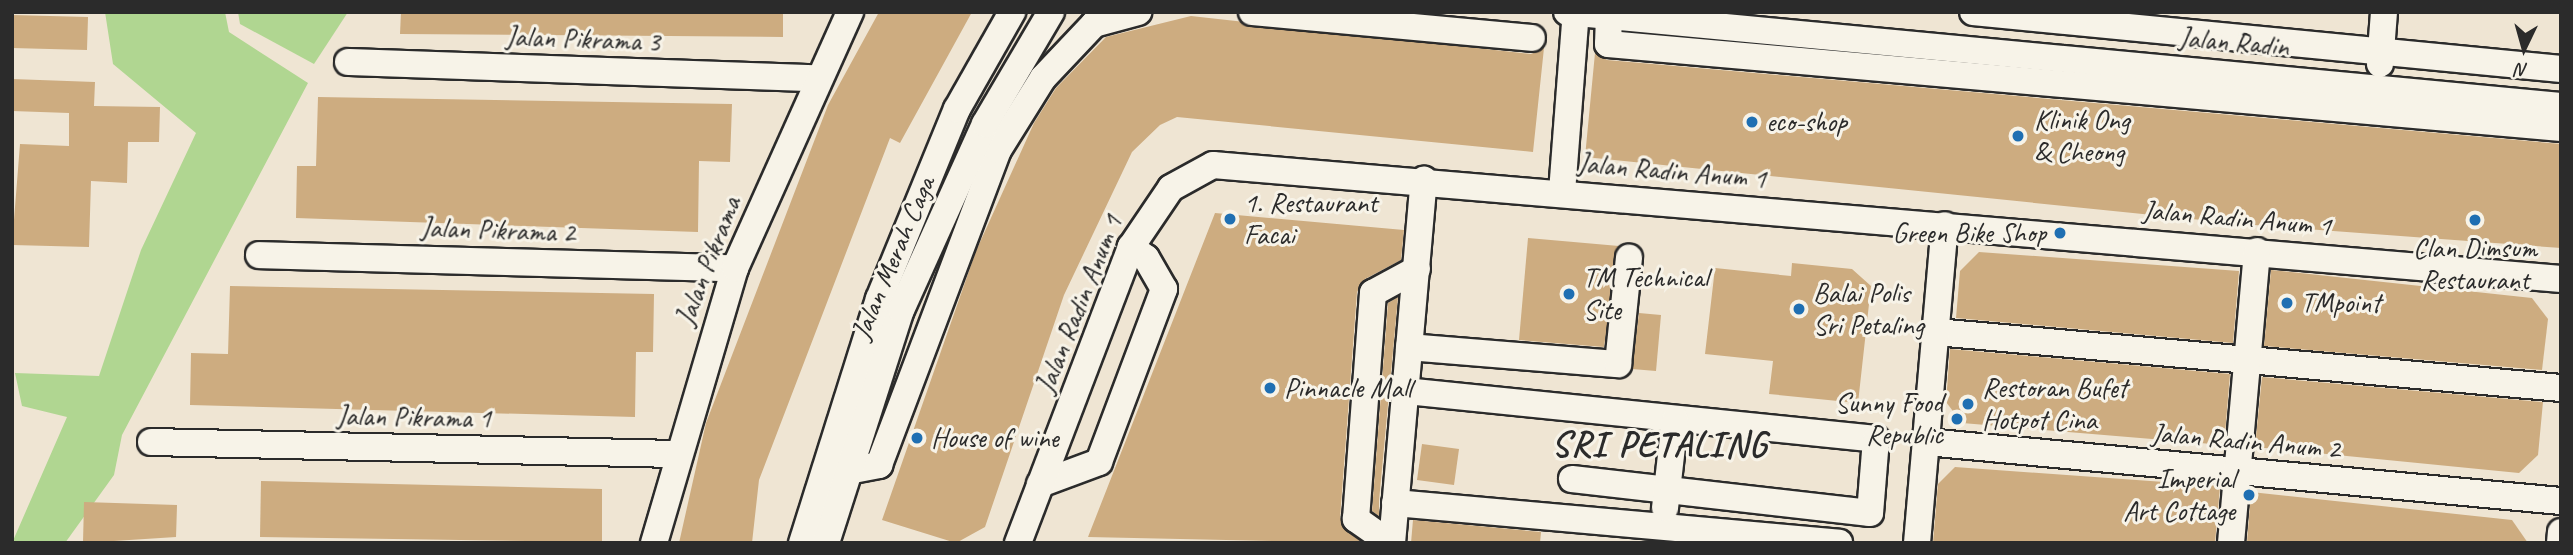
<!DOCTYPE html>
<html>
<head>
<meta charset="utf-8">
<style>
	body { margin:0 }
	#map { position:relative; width:2573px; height:555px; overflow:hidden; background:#efe5d3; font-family:Caveat,sans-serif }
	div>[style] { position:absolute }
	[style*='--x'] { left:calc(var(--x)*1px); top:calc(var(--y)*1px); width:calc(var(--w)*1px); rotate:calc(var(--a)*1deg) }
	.green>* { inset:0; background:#b0d691 }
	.building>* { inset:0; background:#cdac80 }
	.roads { filter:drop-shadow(2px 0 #2b2b2b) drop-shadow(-2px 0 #2b2b2b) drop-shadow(0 2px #2b2b2b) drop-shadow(0 -2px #2b2b2b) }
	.minor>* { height:26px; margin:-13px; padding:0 13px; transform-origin:13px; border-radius:13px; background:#f7f3e8 }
	.dots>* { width:19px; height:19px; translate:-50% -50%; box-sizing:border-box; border:4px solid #f7f3e8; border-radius:50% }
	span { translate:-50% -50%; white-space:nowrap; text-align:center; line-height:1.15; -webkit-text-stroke:6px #f7f3e8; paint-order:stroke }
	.street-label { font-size:28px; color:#2b2b2b }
	.poi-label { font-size:28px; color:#2b2b2b }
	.left { translate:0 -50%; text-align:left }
	.right { translate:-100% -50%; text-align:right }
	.district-label { font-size:35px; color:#2b2b2b; font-weight:700; letter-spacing:2px }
	.frame { position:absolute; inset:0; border:14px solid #2b2b2b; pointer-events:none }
	.north { position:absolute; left:2489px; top:14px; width:70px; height:70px; -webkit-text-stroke:5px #f7f3e8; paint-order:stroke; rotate:185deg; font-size:19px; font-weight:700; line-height:28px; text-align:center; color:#2b2b2b }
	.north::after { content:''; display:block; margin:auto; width:24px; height:32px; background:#2b2b2b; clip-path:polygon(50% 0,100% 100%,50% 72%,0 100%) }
</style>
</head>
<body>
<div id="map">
	<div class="green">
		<i style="clip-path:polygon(105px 12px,225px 12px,229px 32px,308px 83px,122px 435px,114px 475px,65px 543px,12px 543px,67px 417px,22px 406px,15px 373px,99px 376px,141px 250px,196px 133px,113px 64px)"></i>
		<i style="clip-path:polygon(238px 12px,348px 12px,314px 64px,240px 24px)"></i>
	</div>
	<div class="building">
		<i style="clip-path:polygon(401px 12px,783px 12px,783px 37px,400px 34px)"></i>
		<i style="clip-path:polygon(879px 12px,972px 12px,900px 143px,890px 138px,759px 480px,752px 543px,679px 543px,706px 423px,828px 105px)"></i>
		<i style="clip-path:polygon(12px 15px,88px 17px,87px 50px,12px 48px)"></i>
		<i style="clip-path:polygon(1191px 16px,1531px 54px,1544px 48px,1533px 152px,1177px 117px,1160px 125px,1132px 152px,1064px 295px,985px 527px,956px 543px,882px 520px,976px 251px,1034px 123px,1056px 88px,1106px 37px)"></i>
		<i style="clip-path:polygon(1595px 53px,1607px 60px,2561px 144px,2561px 248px,2241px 224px,1585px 157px)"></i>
		<i style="clip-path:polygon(12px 79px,95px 82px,94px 106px,160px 107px,159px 142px,128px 142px,127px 183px,91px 181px,89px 247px,12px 245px,20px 144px,69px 146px,69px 113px,12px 111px)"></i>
		<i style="clip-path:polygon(318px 97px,732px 104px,730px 162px,699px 161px,698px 232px,296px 218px,297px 166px,316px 166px)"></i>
		<i style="clip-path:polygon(1215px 213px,1404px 230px,1401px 260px,1365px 279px,1357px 292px,1340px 518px,1362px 543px,1088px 537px)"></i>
		<i style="clip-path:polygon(1528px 238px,1619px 246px,1604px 347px,1519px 340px)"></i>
		<i style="clip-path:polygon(1979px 252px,2239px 271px,2233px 343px,1956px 318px,1960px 271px)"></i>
		<i style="clip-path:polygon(1792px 263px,1852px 269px,1871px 286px,1858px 403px,1769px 394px,1773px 361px,1705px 354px,1715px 268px,1791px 276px)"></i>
		<i style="clip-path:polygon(2271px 270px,2532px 298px,2548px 319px,2542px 370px,2264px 346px)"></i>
		<i style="clip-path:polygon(230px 286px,654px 294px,653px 352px,636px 352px,635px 417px,190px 405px,191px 353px,228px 354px)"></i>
		<i style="clip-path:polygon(1398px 297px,1379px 501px,1379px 516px,1372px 511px,1388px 303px)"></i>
		<i style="clip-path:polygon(1639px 313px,1661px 315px,1656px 371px,1632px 369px)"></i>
		<i style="clip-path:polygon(1950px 349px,2230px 374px,2224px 445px,1962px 423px,1946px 402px)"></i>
		<i style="clip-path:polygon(2262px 377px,2543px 402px,2538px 455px,2519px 473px,2255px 447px)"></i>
		<i style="clip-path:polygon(1422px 444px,1459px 449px,1454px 485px,1417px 480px)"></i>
		<i style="clip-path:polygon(1955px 467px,2220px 486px,2215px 543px,1933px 543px,1938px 484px)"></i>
		<i style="clip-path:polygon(261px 481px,602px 489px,602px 542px,260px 537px)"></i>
		<i style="clip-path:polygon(2251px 492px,2512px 520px,2528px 543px,2247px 543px)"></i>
		<i style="clip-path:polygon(84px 502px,177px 505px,176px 537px,83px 543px)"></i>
		<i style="clip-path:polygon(1413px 520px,1541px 532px,1540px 543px,1411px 543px)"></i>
	</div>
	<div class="roads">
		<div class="minor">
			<i style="--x:1252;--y:12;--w:281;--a:5.3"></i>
			<i style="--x:1567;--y:12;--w:998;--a:5.4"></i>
			<i style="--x:1973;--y:12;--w:591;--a:5.54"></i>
			<i style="--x:1609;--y:16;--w:28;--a:92"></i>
			<i style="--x:1608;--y:44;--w:957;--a:5.04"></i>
			<i style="--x:348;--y:62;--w:468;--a:2"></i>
			<i style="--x:2380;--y:64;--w:52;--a:-85.6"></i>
			<i style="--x:1562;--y:192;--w:181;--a:-85.6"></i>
			<i style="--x:259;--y:255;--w:476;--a:1.6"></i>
			<i style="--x:1936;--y:332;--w:628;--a:5.12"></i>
			<i style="--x:1409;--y:347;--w:210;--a:4.7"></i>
			<i style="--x:1618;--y:364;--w:107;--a:-84.1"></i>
			<i style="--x:1405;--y:391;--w:473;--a:5.8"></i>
			<i style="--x:1876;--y:439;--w:74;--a:94.6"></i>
			<i style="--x:1870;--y:513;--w:300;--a:-173.5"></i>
			<i style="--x:151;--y:442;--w:525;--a:1.31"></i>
			<i style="--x:1926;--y:442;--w:638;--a:5.31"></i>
			<i style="--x:848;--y:471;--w:32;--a:-11"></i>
			<i style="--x:879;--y:465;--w:337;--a:-69.3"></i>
			<i style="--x:998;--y:150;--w:85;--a:-58"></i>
			<i style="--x:1043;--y:78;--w:74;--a:-46.6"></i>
			<i style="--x:1094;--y:24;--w:46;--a:-15.3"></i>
			<i style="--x:1040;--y:484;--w:63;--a:-20.4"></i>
			<i style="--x:1099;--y:462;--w:185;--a:-69.4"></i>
			<i style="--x:1164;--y:289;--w:36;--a:-120"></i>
			<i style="--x:1146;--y:258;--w:19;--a:-144"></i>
			<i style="--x:1395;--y:503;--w:446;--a:5.1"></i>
			<i style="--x:1665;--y:508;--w:89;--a:-83.5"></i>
			<i style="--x:654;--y:543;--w:287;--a:-73.6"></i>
			<i style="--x:735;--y:268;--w:281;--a:-65.8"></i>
			<i style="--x:802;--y:543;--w:256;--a:-72.5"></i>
			<i style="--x:879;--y:299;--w:205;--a:-67.7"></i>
			<i style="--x:957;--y:109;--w:112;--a:-60.4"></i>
			<i style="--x:826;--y:543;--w:245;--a:-72.2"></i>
			<i style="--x:901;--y:310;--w:204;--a:-65.7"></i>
			<i style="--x:985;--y:124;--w:130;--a:-59.5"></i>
			<i style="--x:1018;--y:543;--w:317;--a:-69.1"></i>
			<i style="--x:1131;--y:247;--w:71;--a:-55.9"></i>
			<i style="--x:1171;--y:188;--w:48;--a:-28.7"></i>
			<i style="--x:1213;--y:165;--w:1353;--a:4.83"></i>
			<i style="--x:1390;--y:543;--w:42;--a:-144.8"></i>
			<i style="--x:1356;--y:519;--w:227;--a:-85.7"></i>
			<i style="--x:1373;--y:293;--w:50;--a:-28.6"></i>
			<i style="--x:1392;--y:543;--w:365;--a:-85"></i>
			<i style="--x:1917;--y:543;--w:319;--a:-85"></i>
			<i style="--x:2231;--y:543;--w:293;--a:-84.9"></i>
			<i style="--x:2560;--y:543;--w:11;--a:-85"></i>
		</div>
	</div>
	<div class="dots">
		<i style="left:1752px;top:122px;background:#1f6fb2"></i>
		<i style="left:2018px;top:136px;background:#1f6fb2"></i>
		<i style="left:1230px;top:219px;background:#1f6fb2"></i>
		<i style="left:2475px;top:220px;background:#1f6fb2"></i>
		<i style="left:2060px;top:233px;background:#1f6fb2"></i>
		<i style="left:1569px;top:294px;background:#1f6fb2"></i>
		<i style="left:2287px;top:303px;background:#1f6fb2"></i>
		<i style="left:1799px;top:309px;background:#1f6fb2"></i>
		<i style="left:1270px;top:388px;background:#1f6fb2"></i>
		<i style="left:1968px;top:404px;background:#1f6fb2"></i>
		<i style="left:1957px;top:419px;background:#1f6fb2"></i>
		<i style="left:917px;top:438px;background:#1f6fb2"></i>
		<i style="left:2249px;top:495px;background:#1f6fb2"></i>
	</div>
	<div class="street-label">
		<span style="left:583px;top:39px;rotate:2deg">Jalan Pikrama 3</span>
		<span style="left:2234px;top:42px;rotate:5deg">Jalan Radin</span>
		<span style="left:1672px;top:171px;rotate:5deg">Jalan Radin Anum 1</span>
		<span style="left:2237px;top:218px;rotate:5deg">Jalan Radin Anum 1</span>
		<span style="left:498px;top:230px;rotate:2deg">Jalan Pikrama 2</span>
		<span style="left:893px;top:258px;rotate:-67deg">Jalan Merah Caga</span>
		<span style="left:708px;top:261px;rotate:-69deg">Jalan Pikrama</span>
		<span style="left:1079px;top:304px;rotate:-68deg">Jalan Radin Anum 1</span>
		<span style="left:414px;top:417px;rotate:1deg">Jalan Pikrama 1</span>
		<span style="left:2246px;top:441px;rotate:5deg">Jalan Radin Anum 2</span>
	</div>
	<div class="poi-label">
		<span class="left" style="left:2034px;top:136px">Klinik Ong<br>&amp; Cheong</span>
		<span class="left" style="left:1766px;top:122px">eco-shop</span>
		<span class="left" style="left:1244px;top:219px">1. Restaurant<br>Facai</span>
		<span class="right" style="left:2046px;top:233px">Green Bike Shop</span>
		<span style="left:2475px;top:264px">Clan Dimsum<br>Restaurant</span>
		<span class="left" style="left:1583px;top:294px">TM Technical<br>Site</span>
		<span class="left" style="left:1813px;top:309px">Balai Polis<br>Sri Petaling</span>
		<span class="left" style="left:2301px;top:303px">TMpoint</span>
		<span class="left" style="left:1284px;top:388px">Pinnacle Mall</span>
		<span class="left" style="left:1982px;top:404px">Restoran Bufet<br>Hotpot Cina</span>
		<span class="right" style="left:1943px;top:419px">Sunny Food<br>Republic</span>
		<span class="left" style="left:931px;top:438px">House of wine</span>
		<span class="right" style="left:2235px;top:495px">Imperial<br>Art Cottage</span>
	</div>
	<div class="district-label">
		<span style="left:1660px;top:445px">SRI PETALING</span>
	</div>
	<div class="frame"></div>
	<div class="north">N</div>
</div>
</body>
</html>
